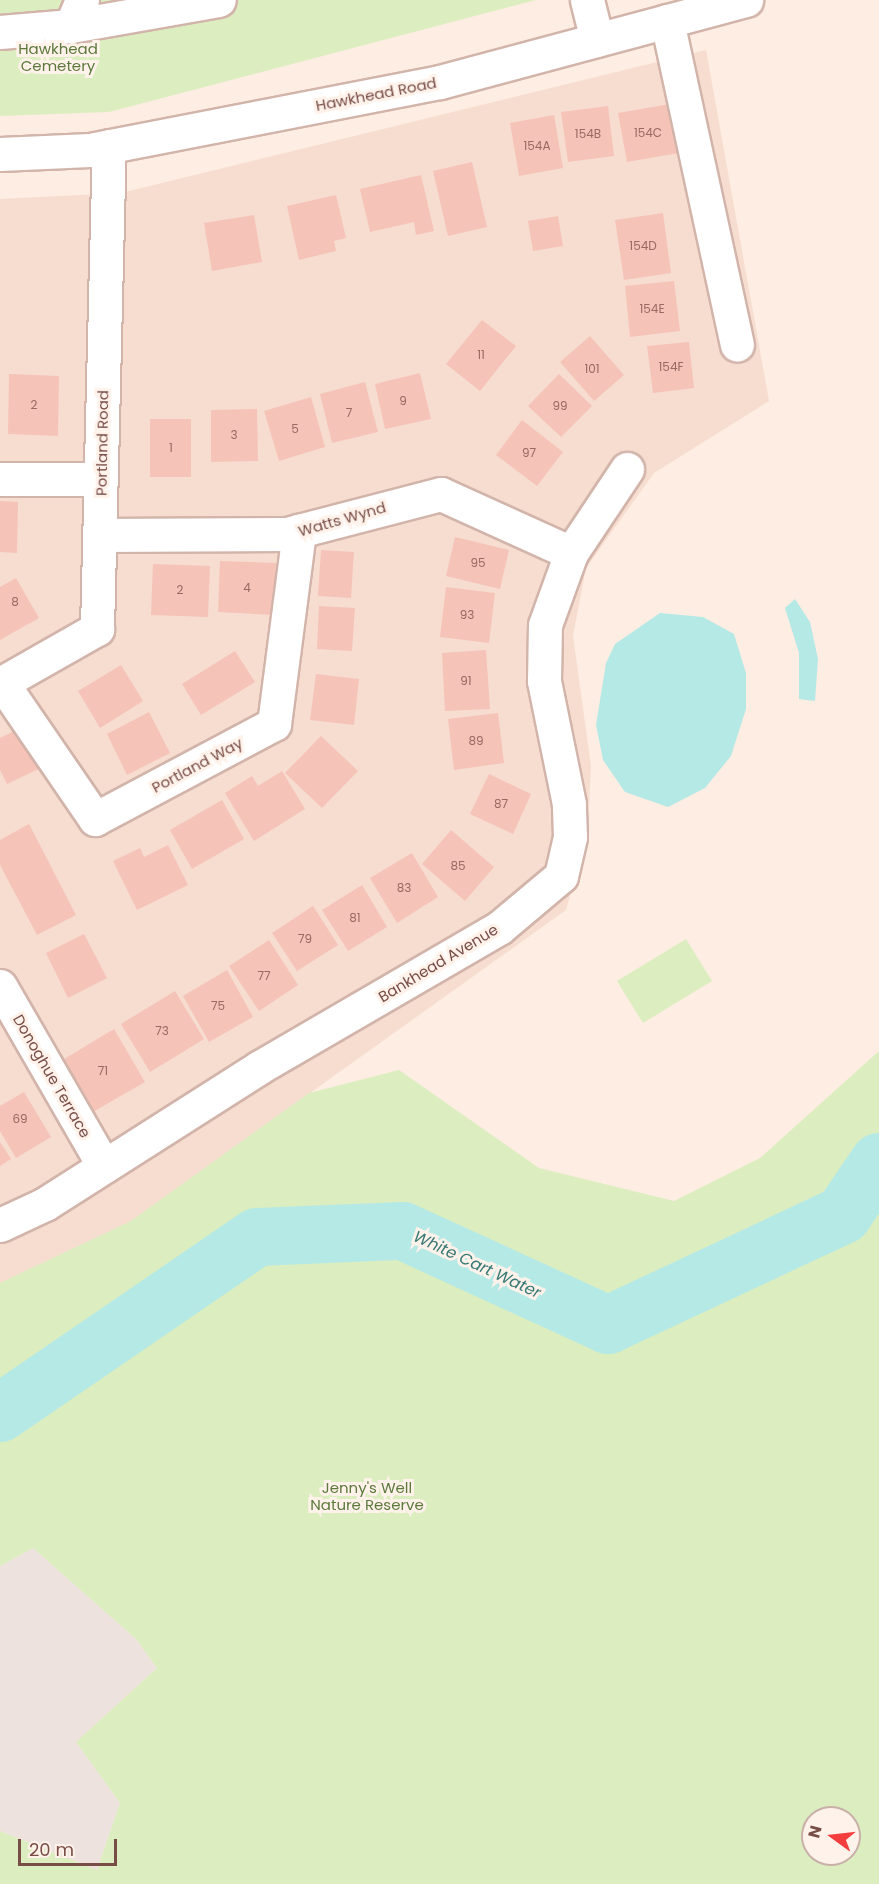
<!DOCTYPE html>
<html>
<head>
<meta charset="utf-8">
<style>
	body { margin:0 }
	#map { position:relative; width:879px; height:1884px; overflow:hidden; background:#feede2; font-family:Poppins,sans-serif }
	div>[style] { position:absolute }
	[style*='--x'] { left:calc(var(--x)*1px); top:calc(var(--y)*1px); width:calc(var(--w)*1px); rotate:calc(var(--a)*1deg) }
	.residential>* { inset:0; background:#f6ddd0 }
	.industrial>* { inset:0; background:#ede2de }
	.green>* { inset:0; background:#dcedc0 }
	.water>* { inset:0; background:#b5e9e6 }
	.river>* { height:58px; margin:-29px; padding:0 29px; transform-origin:29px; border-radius:29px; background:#b5e9e6 }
	.building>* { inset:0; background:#f6c3b8 }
	.roads { filter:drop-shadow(2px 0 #d2b4aa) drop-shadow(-2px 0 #d2b4aa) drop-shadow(0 2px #d2b4aa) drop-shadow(0 -2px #d2b4aa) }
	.minor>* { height:33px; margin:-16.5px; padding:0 16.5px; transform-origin:16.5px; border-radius:16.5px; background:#fff }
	span { translate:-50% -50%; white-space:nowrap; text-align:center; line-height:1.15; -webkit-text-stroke:6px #fff2ea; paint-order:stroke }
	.number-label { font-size:12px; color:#986a62 }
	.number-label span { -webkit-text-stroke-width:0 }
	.park-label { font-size:15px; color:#5b793b }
	.street-label { font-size:15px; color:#784d46 }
	.water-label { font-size:16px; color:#367874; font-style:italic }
	.north { position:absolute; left:801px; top:1806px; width:60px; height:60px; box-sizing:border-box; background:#fff2ea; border:2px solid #c9b0a8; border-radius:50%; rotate:285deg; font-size:16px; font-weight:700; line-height:24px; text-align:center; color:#784d46 }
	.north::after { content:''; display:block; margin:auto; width:21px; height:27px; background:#f33e3d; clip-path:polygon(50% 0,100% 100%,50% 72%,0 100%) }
	.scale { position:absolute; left:18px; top:1839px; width:99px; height:27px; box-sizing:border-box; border:3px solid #784d46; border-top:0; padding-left:8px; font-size:18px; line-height:21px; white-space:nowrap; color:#784d46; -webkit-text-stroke:4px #fff2ea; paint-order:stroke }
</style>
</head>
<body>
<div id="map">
	<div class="residential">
		<i style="clip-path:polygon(706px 50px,769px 401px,654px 473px,586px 568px,573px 636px,591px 766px,588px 828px,566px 910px,131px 1221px,0 1283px,0 199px,121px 193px)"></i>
	</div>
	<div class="industrial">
		<i style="clip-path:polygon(33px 1548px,136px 1639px,157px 1668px,76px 1742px,120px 1803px,97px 1870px,0 1831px,0 1566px)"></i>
	</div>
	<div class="green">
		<i style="clip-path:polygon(0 0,536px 0,109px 112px,0 116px)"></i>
		<i style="clip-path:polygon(686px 939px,712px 981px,643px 1023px,617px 981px)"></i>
		<i style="clip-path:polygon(evenodd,879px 1051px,879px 1884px,0 1884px,0 1831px,97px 1870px,120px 1803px,76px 1742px,157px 1668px,136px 1639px,33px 1548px,0 1566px,0 1283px,131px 1221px,309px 1093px,399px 1070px,539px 1168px,674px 1201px,760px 1158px,879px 1051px,813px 1818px,849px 1818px,849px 1854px,813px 1854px,813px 1818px)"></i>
	</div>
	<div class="water">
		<i style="clip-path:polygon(795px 599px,810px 622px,818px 659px,815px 701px,799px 699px,799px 653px,785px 608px)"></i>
		<i style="clip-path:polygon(660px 613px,703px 617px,734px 634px,746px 673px,746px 709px,731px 756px,705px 788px,668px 807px,625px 792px,603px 760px,596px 725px,606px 663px,615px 644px)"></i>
	</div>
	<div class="river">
		<i style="--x:0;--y:1413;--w:311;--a:-34.4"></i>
		<i style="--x:257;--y:1237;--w:146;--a:-2.4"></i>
		<i style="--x:403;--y:1231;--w:226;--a:24.6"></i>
		<i style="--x:608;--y:1325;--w:259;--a:-25.1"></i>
		<i style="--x:843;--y:1215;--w:64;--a:-55.8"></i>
	</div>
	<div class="building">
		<i style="clip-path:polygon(670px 104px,679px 153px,627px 162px,618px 113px)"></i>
		<i style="clip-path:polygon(608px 106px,614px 156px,568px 162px,561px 112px)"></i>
		<i style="clip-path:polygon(554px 115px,563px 168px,519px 176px,510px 123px)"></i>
		<i style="clip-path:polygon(472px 162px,487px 227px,448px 236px,433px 171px)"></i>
		<i style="clip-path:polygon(421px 175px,434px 231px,416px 235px,414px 222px,370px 232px,360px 189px)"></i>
		<i style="clip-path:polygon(336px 195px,346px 238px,334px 241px,336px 251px,299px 260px,287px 206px)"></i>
		<i style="clip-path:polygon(663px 213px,671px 273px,624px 280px,615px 220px)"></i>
		<i style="clip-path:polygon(254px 215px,262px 262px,212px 271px,204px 223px)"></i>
		<i style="clip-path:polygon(558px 216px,563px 246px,533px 251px,528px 221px)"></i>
		<i style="clip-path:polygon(674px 281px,680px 331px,630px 337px,625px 286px)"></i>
		<i style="clip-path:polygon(482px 320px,516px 346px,480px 391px,446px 364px)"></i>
		<i style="clip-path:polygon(590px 336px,624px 375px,594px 401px,560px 362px)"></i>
		<i style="clip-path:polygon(689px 342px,694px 388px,653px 393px,647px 346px)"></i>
		<i style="clip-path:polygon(420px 373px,431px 419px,385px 429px,375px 384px)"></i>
		<i style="clip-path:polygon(9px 374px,59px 376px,58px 436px,8px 434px)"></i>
		<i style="clip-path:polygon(559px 374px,592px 406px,561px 437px,528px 406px)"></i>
		<i style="clip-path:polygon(365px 382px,378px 432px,332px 443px,320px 394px)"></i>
		<i style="clip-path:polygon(311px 397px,325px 447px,279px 461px,264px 411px)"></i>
		<i style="clip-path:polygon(257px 409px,258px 461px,211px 462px,211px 410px)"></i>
		<i style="clip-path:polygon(150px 419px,191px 419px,191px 477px,150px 477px)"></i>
		<i style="clip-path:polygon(522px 420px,563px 452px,537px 486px,496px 455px)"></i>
		<i style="clip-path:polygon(0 501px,18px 502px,17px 553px,0 552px)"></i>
		<i style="clip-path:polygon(455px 537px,509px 550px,500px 589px,446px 576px)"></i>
		<i style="clip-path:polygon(321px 550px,354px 552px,351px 598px,318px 596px)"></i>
		<i style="clip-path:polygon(220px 561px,276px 563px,274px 615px,218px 612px)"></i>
		<i style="clip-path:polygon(153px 564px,210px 566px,208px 617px,151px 615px)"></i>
		<i style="clip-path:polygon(16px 578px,39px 618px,0 640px,0 587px)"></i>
		<i style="clip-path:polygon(446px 587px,495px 593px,489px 643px,440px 637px)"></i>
		<i style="clip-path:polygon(319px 606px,355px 608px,352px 651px,317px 649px)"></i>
		<i style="clip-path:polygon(486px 650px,490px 709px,445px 711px,442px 653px)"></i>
		<i style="clip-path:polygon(235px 651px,255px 682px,201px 715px,182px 684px)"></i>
		<i style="clip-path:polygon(121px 665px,143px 701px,100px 728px,78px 691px)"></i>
		<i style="clip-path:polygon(316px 674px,359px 679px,354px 725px,310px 720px)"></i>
		<i style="clip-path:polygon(149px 712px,170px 753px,127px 775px,107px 734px)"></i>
		<i style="clip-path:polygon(498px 713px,504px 763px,454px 770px,448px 719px)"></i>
		<i style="clip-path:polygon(30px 723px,49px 764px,7px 784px,0 770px,0 738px)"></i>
		<i style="clip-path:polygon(321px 736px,358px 771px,322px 808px,285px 773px)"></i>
		<i style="clip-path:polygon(282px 771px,305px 809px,254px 841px,225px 793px,252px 776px,258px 786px)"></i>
		<i style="clip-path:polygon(489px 774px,531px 794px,513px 834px,470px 814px)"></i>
		<i style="clip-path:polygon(222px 800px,244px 839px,192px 869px,170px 830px)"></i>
		<i style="clip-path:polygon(29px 824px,76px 915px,37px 935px,0 865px,0 840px)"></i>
		<i style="clip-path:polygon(451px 830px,494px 867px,465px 901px,422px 864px)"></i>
		<i style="clip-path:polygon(168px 845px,188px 885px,137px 910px,113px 861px,140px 848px,144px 857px)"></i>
		<i style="clip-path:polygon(412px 853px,438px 897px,397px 923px,370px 878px)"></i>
		<i style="clip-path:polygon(362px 885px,387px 927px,348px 951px,322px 910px)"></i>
		<i style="clip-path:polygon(313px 906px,338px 945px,297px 971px,272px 933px)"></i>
		<i style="clip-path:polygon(84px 934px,107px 978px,68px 998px,46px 953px)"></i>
		<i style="clip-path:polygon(269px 940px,298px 985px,259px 1011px,229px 966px)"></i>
		<i style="clip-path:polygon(227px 970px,253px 1017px,209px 1042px,183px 996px)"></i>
		<i style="clip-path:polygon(175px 991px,204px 1039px,150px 1072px,121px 1024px)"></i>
		<i style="clip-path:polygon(114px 1029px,145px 1082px,91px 1113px,61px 1061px)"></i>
		<i style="clip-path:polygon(24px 1092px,51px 1137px,16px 1158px,0 1131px,0 1106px)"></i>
		<i style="clip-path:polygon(0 1142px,11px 1159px,0 1166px)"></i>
	</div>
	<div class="roads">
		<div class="minor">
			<i style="--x:587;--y:0;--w:41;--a:76"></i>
			<i style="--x:667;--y:21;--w:331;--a:77.8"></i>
			<i style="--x:71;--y:26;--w:150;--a:-10"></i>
			<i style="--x:0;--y:32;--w:71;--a:-4.8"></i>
			<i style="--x:71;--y:26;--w:28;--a:-67"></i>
			<i style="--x:0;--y:154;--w:90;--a:-2.5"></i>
			<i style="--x:90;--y:150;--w:357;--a:-11"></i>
			<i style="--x:440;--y:82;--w:317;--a:-15"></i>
			<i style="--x:0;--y:479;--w:101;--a:0"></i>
			<i style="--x:99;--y:535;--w:188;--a:-0.3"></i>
			<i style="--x:287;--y:534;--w:159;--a:-14.6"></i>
			<i style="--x:441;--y:494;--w:143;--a:24.4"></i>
			<i style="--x:2;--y:683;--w:165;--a:55.6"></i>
			<i style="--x:95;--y:819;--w:203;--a:-28"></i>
			<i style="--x:274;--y:724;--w:195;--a:-82.6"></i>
			<i style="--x:0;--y:684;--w:112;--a:-29.6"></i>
			<i style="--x:97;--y:629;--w:483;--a:-88.6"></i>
			<i style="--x:0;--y:986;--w:208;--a:60"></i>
			<i style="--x:0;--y:1225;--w:50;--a:-25"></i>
			<i style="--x:45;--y:1204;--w:255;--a:-32.5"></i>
			<i style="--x:260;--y:1067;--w:276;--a:-30.2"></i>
			<i style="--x:499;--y:928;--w:81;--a:-40"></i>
			<i style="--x:561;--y:876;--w:40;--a:-77"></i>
			<i style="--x:570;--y:837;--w:33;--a:-92"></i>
			<i style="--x:569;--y:804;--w:126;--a:-101.5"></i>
			<i style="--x:544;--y:681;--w:56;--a:-89"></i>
			<i style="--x:545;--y:625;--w:77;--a:-70.1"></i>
			<i style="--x:571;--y:553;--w:101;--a:-56.3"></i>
		</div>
	</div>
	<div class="number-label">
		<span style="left:648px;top:133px">154C</span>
		<span style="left:588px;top:134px">154B</span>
		<span style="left:537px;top:146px">154A</span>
		<span style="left:643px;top:246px">154D</span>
		<span style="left:652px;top:309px">154E</span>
		<span style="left:481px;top:355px">11</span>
		<span style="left:671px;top:367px">154F</span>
		<span style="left:592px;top:369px">101</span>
		<span style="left:403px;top:401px">9</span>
		<span style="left:34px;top:405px">2</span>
		<span style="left:560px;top:406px">99</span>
		<span style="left:349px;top:413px">7</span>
		<span style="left:295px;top:429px">5</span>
		<span style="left:234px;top:435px">3</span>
		<span style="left:171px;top:448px">1</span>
		<span style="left:529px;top:453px">97</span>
		<span style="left:478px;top:563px">95</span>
		<span style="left:247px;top:588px">4</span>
		<span style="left:180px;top:590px">2</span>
		<span style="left:15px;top:602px">8</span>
		<span style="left:467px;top:615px">93</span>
		<span style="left:466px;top:681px">91</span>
		<span style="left:476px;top:741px">89</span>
		<span style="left:501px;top:804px">87</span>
		<span style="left:458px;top:866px">85</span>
		<span style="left:404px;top:888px">83</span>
		<span style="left:355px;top:918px">81</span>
		<span style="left:305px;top:939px">79</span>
		<span style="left:264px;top:976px">77</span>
		<span style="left:218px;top:1006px">75</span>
		<span style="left:162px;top:1031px">73</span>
		<span style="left:103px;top:1071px">71</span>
		<span style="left:20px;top:1119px">69</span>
	</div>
	<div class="park-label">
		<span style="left:58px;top:57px">Hawkhead<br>Cemetery</span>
		<span style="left:367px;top:1496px">Jenny's Well<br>Nature Reserve</span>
	</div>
	<div class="street-label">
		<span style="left:376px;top:94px;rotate:-11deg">Hawkhead Road</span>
		<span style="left:102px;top:443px;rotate:-89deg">Portland Road</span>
		<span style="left:342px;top:519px;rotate:-16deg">Watts Wynd</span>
		<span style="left:197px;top:765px;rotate:-28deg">Portland Way</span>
		<span style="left:438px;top:963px;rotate:-31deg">Bankhead Avenue</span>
		<span style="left:52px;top:1076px;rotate:60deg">Donoghue Terrace</span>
	</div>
	<div class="water-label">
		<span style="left:477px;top:1265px;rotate:25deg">White Cart Water</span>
	</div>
	<div class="north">N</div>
	<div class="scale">20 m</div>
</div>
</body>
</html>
